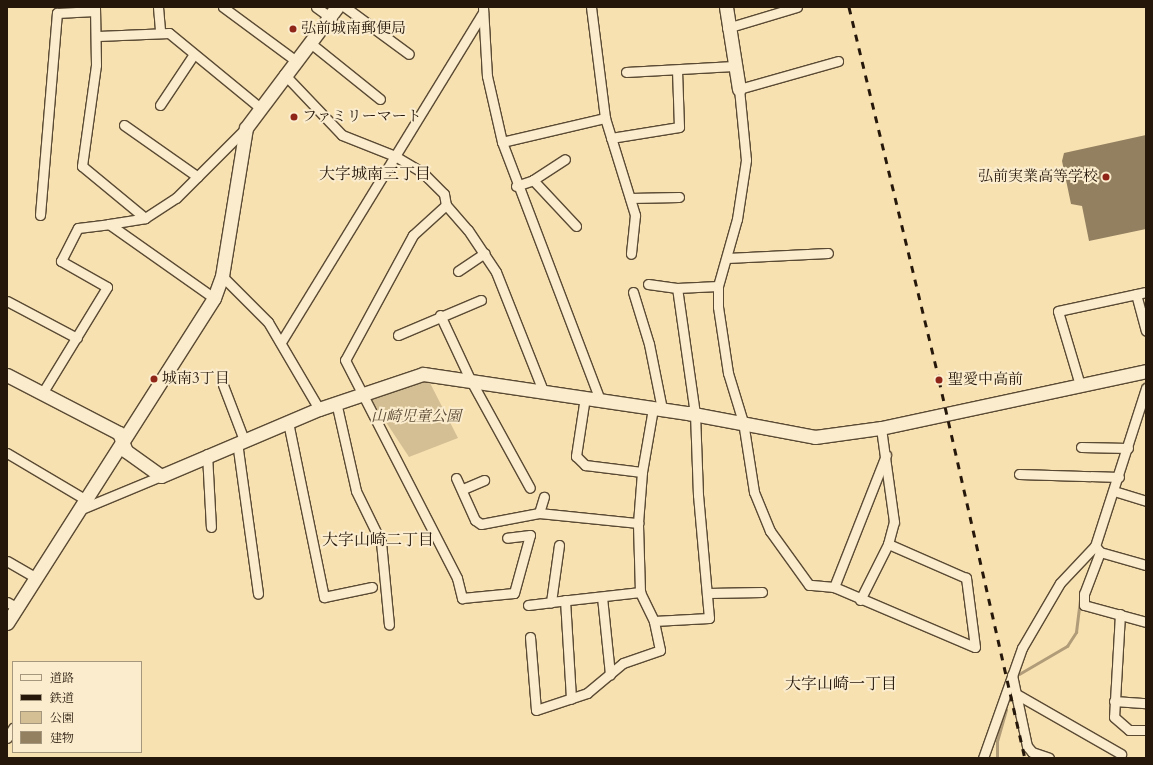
<!DOCTYPE html>
<html>
<head>
<meta charset="utf-8">
<style>
	body { margin:0 }
	#map { position:relative; width:1153px; height:765px; overflow:hidden; background:#f8e1b1; font-family:Cardo,"Noto Serif JP",serif }
	div>[style] { position:absolute }
	[style*='--x'] { left:calc(var(--x)*1px); top:calc(var(--y)*1px); width:calc(var(--w)*1px); rotate:calc(var(--a)*1deg) }
	.green>* { inset:0; background:#d4bf95 }
	.stream>* { height:3px; margin:-1.5px; padding:0 1.5px; transform-origin:1.5px; border-radius:1.5px; background:#b09c78 }
	.building>* { inset:0; background:#938061 }
	.roads { filter:drop-shadow(1px 0 #5a4a34) drop-shadow(-1px 0 #5a4a34) drop-shadow(0 1px #5a4a34) drop-shadow(0 -1px #5a4a34) }
	.street>* { height:9px; margin:-4.5px; padding:0 4.5px; transform-origin:4.5px; border-radius:4.5px; background:#faeccc }
	.secondary>* { height:13px; margin:-6.5px; padding:0 6.5px; transform-origin:6.5px; border-radius:6.5px; background:#faeccc }
	.rail>* { height:3px; margin-top:-1.5px; transform-origin:0; background:repeating-linear-gradient(90deg,#25170a 0 7px,transparent 0 14px) }
	.dots>* { width:11px; height:11px; translate:-50% -50%; box-sizing:border-box; border:2px solid #faeccc; border-radius:50% }
	span { translate:-50% -50%; white-space:nowrap; text-align:center; line-height:1.15; -webkit-text-stroke:4px #faeccc; paint-order:stroke }
	.poi-label { font-size:15px; color:#25170a }
	.left { translate:0 -50%; text-align:left }
	.right { translate:-100% -50%; text-align:right }
	.park-label { font-size:15px; color:#5a4934; font-style:italic }
	.neighbourhood-label { font-size:16px; color:#25170a }
	.frame { position:absolute; inset:0; border:8px solid #25170a; pointer-events:none }
	.legend { position:absolute; left:12px; top:661px; width:130px; height:92px; box-sizing:border-box; background:#faeccc; border:1px solid #a5977e; margin:0; padding:5px 7px; list-style:none; font-size:12px; color:#25170a }
	.legend li { display:flex; align-items:center; gap:8px; height:20px }
	.legend b { width:20px; border:1px solid #a5977e }
</style>
</head>
<body>
<div id="map">
	<div class="green">
		<i style="clip-path:polygon(429px 381px,458px 438px,409px 457px,370px 398px)"></i>
	</div>
	<div class="stream">
		<i style="--x:1019;--y:674;--w:56;--a:-30.3"></i>
		<i style="--x:1067;--y:646;--w:17;--a:-57"></i>
		<i style="--x:1076;--y:632;--w:39;--a:-83"></i>
		<i style="--x:997;--y:758;--w:17;--a:-90"></i>
		<i style="--x:997;--y:741;--w:33;--a:-74"></i>
	</div>
	<div class="building">
		<i style="clip-path:polygon(1146px 135px,1146px 229px,1089px 241px,1082px 206px,1071px 204px,1062px 161px,1064px 153px)"></i>
	</div>
	<div class="roads">
		<div class="street">
			<i style="--x:95;--y:7;--w:58;--a:89"></i>
			<i style="--x:96;--y:65;--w:102;--a:97.9"></i>
			<i style="--x:82;--y:166;--w:82;--a:39.5"></i>
			<i style="--x:145;--y:218;--w:37;--a:-33"></i>
			<i style="--x:176;--y:198;--w:99;--a:-45"></i>
			<i style="--x:158;--y:7;--w:25;--a:85"></i>
			<i style="--x:223;--y:7;--w:89;--a:36.4"></i>
			<i style="--x:316;--y:7;--w:17;--a:36"></i>
			<i style="--x:345;--y:7;--w:79;--a:36.3"></i>
			<i style="--x:483;--y:7;--w:69;--a:86.7"></i>
			<i style="--x:487;--y:76;--w:68;--a:77.2"></i>
			<i style="--x:502;--y:142;--w:276;--a:69.2"></i>
			<i style="--x:591;--y:7;--w:112;--a:82.8"></i>
			<i style="--x:605;--y:118;--w:102;--a:72.8"></i>
			<i style="--x:635;--y:215;--w:39;--a:96"></i>
			<i style="--x:727;--y:28;--w:73;--a:-16.7"></i>
			<i style="--x:98;--y:36;--w:71;--a:-2.4"></i>
			<i style="--x:169;--y:33;--w:117;--a:39.4"></i>
			<i style="--x:309;--y:42;--w:91;--a:38.8"></i>
			<i style="--x:626;--y:72;--w:108;--a:-3.2"></i>
			<i style="--x:284;--y:74;--w:84;--a:46.4"></i>
			<i style="--x:342;--y:135;--w:57;--a:21.6"></i>
			<i style="--x:395;--y:156;--w:31;--a:31"></i>
			<i style="--x:422;--y:172;--w:31;--a:45"></i>
			<i style="--x:444;--y:194;--w:11;--a:80"></i>
			<i style="--x:446;--y:205;--w:33;--a:49"></i>
			<i style="--x:468;--y:230;--w:50;--a:56.3"></i>
			<i style="--x:496;--y:272;--w:128;--a:68.4"></i>
			<i style="--x:160;--y:105;--w:61;--a:-56.3"></i>
			<i style="--x:124;--y:125;--w:90;--a:35.1"></i>
			<i style="--x:611;--y:138;--w:69;--a:-9.2"></i>
			<i style="--x:679;--y:127;--w:57;--a:-92"></i>
			<i style="--x:502;--y:142;--w:106;--a:-13.1"></i>
			<i style="--x:533;--y:180;--w:63;--a:46.9"></i>
			<i style="--x:516;--y:186;--w:18;--a:-19"></i>
			<i style="--x:533;--y:180;--w:38;--a:-33"></i>
			<i style="--x:630;--y:198;--w:49;--a:-1.2"></i>
			<i style="--x:446;--y:205;--w:45;--a:137.7"></i>
			<i style="--x:413;--y:235;--w:142;--a:118.5"></i>
			<i style="--x:345;--y:360;--w:245;--a:62.8"></i>
			<i style="--x:457;--y:578;--w:21;--a:76"></i>
			<i style="--x:462;--y:598;--w:52;--a:-5.5"></i>
			<i style="--x:514;--y:593;--w:60;--a:-74.6"></i>
			<i style="--x:530;--y:535;--w:23;--a:173"></i>
			<i style="--x:40;--y:215;--w:203;--a:-85.2"></i>
			<i style="--x:57;--y:13;--w:38;--a:-3"></i>
			<i style="--x:109;--y:224;--w:36;--a:-9"></i>
			<i style="--x:727;--y:258;--w:101;--a:-2.8"></i>
			<i style="--x:458;--y:271;--w:32;--a:-34"></i>
			<i style="--x:222;--y:276;--w:65;--a:45"></i>
			<i style="--x:268;--y:322;--w:101;--a:59.6"></i>
			<i style="--x:648;--y:284;--w:29;--a:8"></i>
			<i style="--x:633;--y:292;--w:54;--a:72.9"></i>
			<i style="--x:649;--y:344;--w:66;--a:78.7"></i>
			<i style="--x:1136;--y:294;--w:38;--a:75"></i>
			<i style="--x:7;--y:301;--w:79;--a:27.9"></i>
			<i style="--x:440;--y:315;--w:71;--a:64.9"></i>
			<i style="--x:470;--y:379;--w:124;--a:61.2"></i>
			<i style="--x:398;--y:335;--w:90;--a:-22.9"></i>
			<i style="--x:281;--y:342;--w:386;--a:-58.5"></i>
			<i style="--x:223;--y:385;--w:59;--a:69.1"></i>
			<i style="--x:1080;--y:385;--w:77;--a:-106.6"></i>
			<i style="--x:1058;--y:311;--w:90;--a:-12.2"></i>
			<i style="--x:43;--y:392;--w:123;--a:-58.6"></i>
			<i style="--x:107;--y:287;--w:53;--a:-150.5"></i>
			<i style="--x:61;--y:261;--w:37;--a:-63"></i>
			<i style="--x:78;--y:228;--w:31;--a:-7"></i>
			<i style="--x:109;--y:224;--w:128;--a:35.2"></i>
			<i style="--x:585;--y:397;--w:60;--a:98.7"></i>
			<i style="--x:576;--y:456;--w:13;--a:45"></i>
			<i style="--x:585;--y:465;--w:57;--a:7"></i>
			<i style="--x:336;--y:402;--w:91;--a:77.3"></i>
			<i style="--x:356;--y:491;--w:57;--a:63.9"></i>
			<i style="--x:381;--y:542;--w:83;--a:84.5"></i>
			<i style="--x:288;--y:422;--w:179;--a:78.4"></i>
			<i style="--x:324;--y:597;--w:49;--a:-11.8"></i>
			<i style="--x:237;--y:442;--w:153;--a:82.1"></i>
			<i style="--x:1081;--y:447;--w:47;--a:1.2"></i>
			<i style="--x:7;--y:453;--w:92;--a:30.7"></i>
			<i style="--x:207;--y:454;--w:73;--a:86.9"></i>
			<i style="--x:886;--y:455;--w:142;--a:111.5"></i>
			<i style="--x:834;--y:587;--w:153;--a:23.1"></i>
			<i style="--x:975;--y:647;--w:70;--a:-97.4"></i>
			<i style="--x:966;--y:578;--w:85;--a:-156.4"></i>
			<i style="--x:1019;--y:474;--w:100;--a:1.7"></i>
			<i style="--x:456;--y:478;--w:46;--a:65.7"></i>
			<i style="--x:475;--y:520;--w:7;--a:34"></i>
			<i style="--x:481;--y:524;--w:59;--a:-10.7"></i>
			<i style="--x:539;--y:513;--w:100;--a:5.8"></i>
			<i style="--x:463;--y:489;--w:23;--a:-23"></i>
			<i style="--x:1114;--y:491;--w:34;--a:17"></i>
			<i style="--x:79;--y:510;--w:89;--a:-22.5"></i>
			<i style="--x:539;--y:513;--w:17;--a:-73"></i>
			<i style="--x:559;--y:545;--w:58;--a:98"></i>
			<i style="--x:551;--y:602;--w:90;--a:-6.4"></i>
			<i style="--x:1095;--y:546;--w:8;--a:50"></i>
			<i style="--x:1100;--y:552;--w:45;--a:110.9"></i>
			<i style="--x:1084;--y:594;--w:11;--a:90"></i>
			<i style="--x:1084;--y:605;--w:64;--a:15.3"></i>
			<i style="--x:1100;--y:552;--w:48;--a:15.8"></i>
			<i style="--x:7;--y:561;--w:34;--a:30"></i>
			<i style="--x:834;--y:587;--w:25;--a:-175"></i>
			<i style="--x:809;--y:585;--w:67;--a:-125.8"></i>
			<i style="--x:770;--y:531;--w:42;--a:-112.3"></i>
			<i style="--x:754;--y:492;--w:71;--a:-98.9"></i>
			<i style="--x:743;--y:422;--w:51;--a:-107"></i>
			<i style="--x:728;--y:373;--w:67;--a:-98.6"></i>
			<i style="--x:718;--y:307;--w:21;--a:-90"></i>
			<i style="--x:718;--y:286;--w:70;--a:-74.2"></i>
			<i style="--x:737;--y:219;--w:60;--a:-81.3"></i>
			<i style="--x:746;--y:160;--w:71;--a:-95.6"></i>
			<i style="--x:739;--y:89;--w:103;--a:-15.8"></i>
			<i style="--x:708;--y:593;--w:54;--a:-1.1"></i>
			<i style="--x:602;--y:597;--w:78;--a:84.1"></i>
			<i style="--x:565;--y:600;--w:99;--a:86.5"></i>
			<i style="--x:860;--y:600;--w:63;--a:-63.4"></i>
			<i style="--x:888;--y:544;--w:23;--a:-75"></i>
			<i style="--x:894;--y:522;--w:95;--a:-97.9"></i>
			<i style="--x:7;--y:602;--w:10;--a:29"></i>
			<i style="--x:528;--y:605;--w:23;--a:-7"></i>
			<i style="--x:1120;--y:614;--w:103;--a:93.3"></i>
			<i style="--x:1114;--y:717;--w:20;--a:41"></i>
			<i style="--x:1129;--y:730;--w:17;--a:0"></i>
			<i style="--x:654;--y:621;--w:55;--a:-3.1"></i>
			<i style="--x:709;--y:618;--w:123;--a:-95.1"></i>
			<i style="--x:698;--y:495;--w:81;--a:-92.1"></i>
			<i style="--x:695;--y:414;--w:127;--a:-98.1"></i>
			<i style="--x:677;--y:288;--w:41;--a:-2.8"></i>
			<i style="--x:530;--y:637;--w:73;--a:85.3"></i>
			<i style="--x:536;--y:710;--w:54;--a:-18.4"></i>
			<i style="--x:587;--y:693;--w:47;--a:-39.8"></i>
			<i style="--x:623;--y:663;--w:39;--a:-19"></i>
			<i style="--x:660;--y:650;--w:30;--a:-102"></i>
			<i style="--x:654;--y:621;--w:32;--a:-116"></i>
			<i style="--x:640;--y:592;--w:69;--a:-91.7"></i>
			<i style="--x:638;--y:523;--w:51;--a:-85.5"></i>
			<i style="--x:642;--y:472;--w:65;--a:-80.2"></i>
			<i style="--x:1012;--y:675;--w:73;--a:78.1"></i>
			<i style="--x:1027;--y:746;--w:8;--a:50"></i>
			<i style="--x:1032;--y:752;--w:18;--a:19"></i>
			<i style="--x:1018;--y:695;--w:119;--a:29.8"></i>
			<i style="--x:1114;--y:701;--w:32;--a:4"></i>
			<i style="--x:7;--y:738;--w:12;--a:-59"></i>
			<i style="--x:983;--y:758;--w:117;--a:-70.5"></i>
			<i style="--x:1022;--y:648;--w:75;--a:-59.7"></i>
			<i style="--x:1060;--y:583;--w:51;--a:-46.6"></i>
			<i style="--x:1095;--y:546;--w:166;--a:-72.1"></i>
		</div>
		<div class="secondary">
			<i style="--x:726;--y:7;--w:83;--a:81"></i>
			<i style="--x:7;--y:375;--w:126;--a:27.4"></i>
			<i style="--x:119;--y:433;--w:19;--a:69"></i>
			<i style="--x:126;--y:451;--w:43;--a:35.5"></i>
			<i style="--x:161;--y:476;--w:172;--a:-23"></i>
			<i style="--x:319;--y:409;--w:110;--a:-18.6"></i>
			<i style="--x:423;--y:374;--w:268;--a:8.4"></i>
			<i style="--x:688;--y:413;--w:129;--a:10.7"></i>
			<i style="--x:815;--y:437;--w:67;--a:-7.8"></i>
			<i style="--x:881;--y:428;--w:271;--a:-12.1"></i>
			<i style="--x:7;--y:623;--w:385;--a:-57.5"></i>
			<i style="--x:214;--y:298;--w:23;--a:-70"></i>
			<i style="--x:222;--y:276;--w:150;--a:-80.8"></i>
			<i style="--x:246;--y:128;--w:151;--a:-53.1"></i>
		</div>
	</div>
	<div class="rail">
		<i style="--x:849;--y:7;--w:384;--a:76.4"></i>
		<i style="--x:939;--y:380;--w:388;--a:77.2"></i>
	</div>
	<div class="dots">
		<i style="left:293px;top:29px;background:#8f2418"></i>
		<i style="left:294px;top:117px;background:#8f2418"></i>
		<i style="left:1106px;top:177px;background:#8f2418"></i>
		<i style="left:154px;top:379px;background:#8f2418"></i>
		<i style="left:939px;top:380px;background:#8f2418"></i>
	</div>
	<div class="poi-label">
		<span class="left" style="left:301px;top:29px">弘前城南郵便局</span>
		<span class="left" style="left:302px;top:117px">ファミリーマート</span>
		<span class="right" style="left:1098px;top:177px">弘前実業高等学校</span>
		<span class="left" style="left:162px;top:379px">城南3丁目</span>
		<span class="left" style="left:948px;top:380px">聖愛中高前</span>
	</div>
	<div class="park-label">
		<span style="left:416px;top:417px">山崎児童公園</span>
	</div>
	<div class="neighbourhood-label">
		<span style="left:375px;top:174px">大字城南三丁目</span>
		<span style="left:378px;top:540px">大字山崎二丁目</span>
		<span style="left:841px;top:684px">大字山崎一丁目</span>
	</div>
	<div class="frame"></div>
	<ul class="legend">
	<li><b style="height:5px;background:#faeccc"></b>道路</li>
	<li><b style="height:5px;background:#25170a"></b>鉄道</li>
	<li><b style="height:11px;background:#d4bf95"></b>公園</li>
	<li><b style="height:11px;background:#938061"></b>建物</li>
	</ul>
</div>
</body>
</html>
